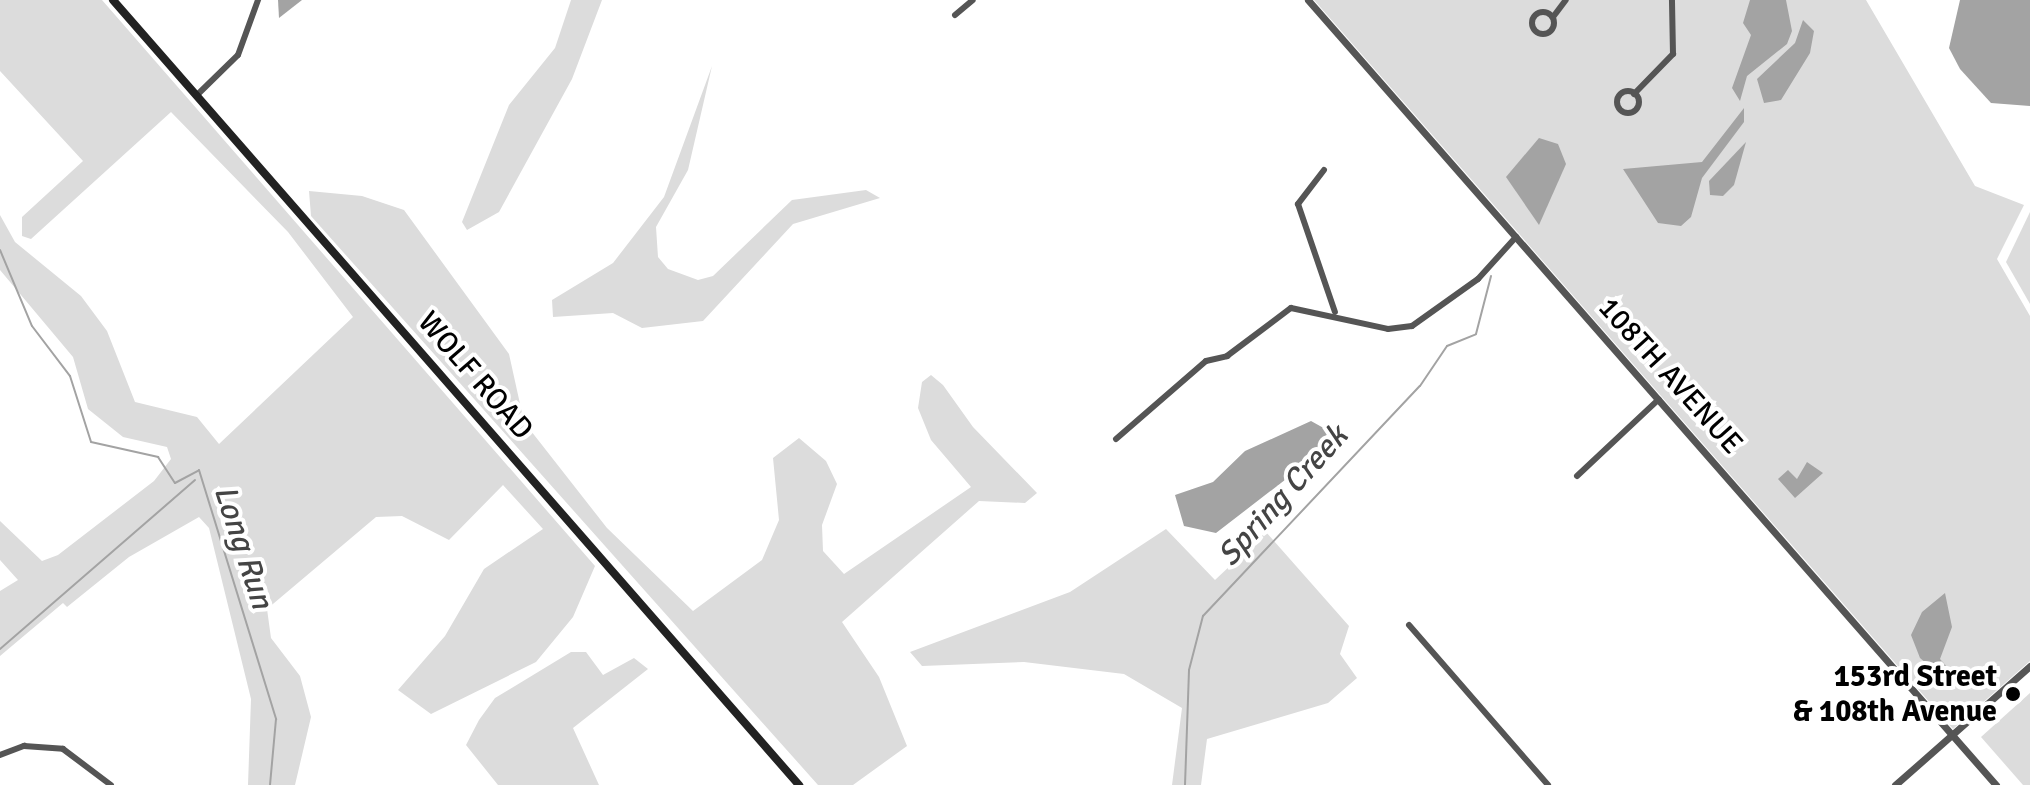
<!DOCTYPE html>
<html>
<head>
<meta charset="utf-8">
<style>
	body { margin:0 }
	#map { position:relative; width:2030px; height:785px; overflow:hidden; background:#fff; font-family:Signika,sans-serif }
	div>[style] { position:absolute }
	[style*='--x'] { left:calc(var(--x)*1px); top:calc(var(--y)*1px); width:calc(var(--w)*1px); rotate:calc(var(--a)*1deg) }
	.green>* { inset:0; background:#dcdcdc }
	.water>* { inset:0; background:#a3a3a3 }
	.stream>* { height:2px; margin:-1px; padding:0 1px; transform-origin:1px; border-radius:1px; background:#a3a3a3 }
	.minor>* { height:6px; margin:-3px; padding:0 3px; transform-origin:3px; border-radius:3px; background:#555 }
	.minor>.ring { margin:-3px; padding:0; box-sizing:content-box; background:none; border:6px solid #555; border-radius:50% }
	.tertiary>* { height:7px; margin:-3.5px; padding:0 3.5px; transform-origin:3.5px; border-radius:3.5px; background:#555 }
	.secondary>* { height:8px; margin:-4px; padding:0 4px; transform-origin:4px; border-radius:4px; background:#222 }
	.dots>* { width:22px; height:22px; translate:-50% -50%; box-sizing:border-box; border:4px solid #fff; border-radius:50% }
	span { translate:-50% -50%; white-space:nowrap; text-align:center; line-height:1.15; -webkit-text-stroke:8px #fff; paint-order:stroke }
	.street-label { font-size:30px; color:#000 }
	.poi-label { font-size:30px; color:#000; font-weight:700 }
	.right { translate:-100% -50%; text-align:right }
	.water-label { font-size:32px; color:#444; font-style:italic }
</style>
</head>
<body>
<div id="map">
	<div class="green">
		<i style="clip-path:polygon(0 0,102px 0,595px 566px,573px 617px,536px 662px,431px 714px,398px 690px,445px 636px,484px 569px,543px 529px,503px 485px,449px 540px,402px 516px,376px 517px,267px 609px,271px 638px,300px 676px,311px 717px,295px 785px,248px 785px,251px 699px,209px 528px,199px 517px,129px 557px,67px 607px,63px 603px,0 656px,0 591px,18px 580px,0 560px,0 521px,42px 561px,58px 555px,154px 481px,171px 459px,167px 447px,123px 437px,88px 409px,73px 357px,0 270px,0 215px,15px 242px,81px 296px,107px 331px,135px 402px,197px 417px,219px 444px,353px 317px,288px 232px,171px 112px,31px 239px,22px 236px,22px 217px,83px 161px,0 71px)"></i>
		<i style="clip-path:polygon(571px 0,602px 0,572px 79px,499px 212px,467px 230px,462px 222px,509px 105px,555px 48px)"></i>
		<i style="clip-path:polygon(1314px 0,1866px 0,1975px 186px,2024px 205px,1997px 259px,2030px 316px,2030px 661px,1953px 729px)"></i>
		<i style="clip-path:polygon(712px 66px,688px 170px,656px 227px,658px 257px,668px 269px,698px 280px,713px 276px,792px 200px,866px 190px,880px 198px,793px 224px,703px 321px,642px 328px,613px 313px,553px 317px,552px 300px,613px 263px,664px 197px)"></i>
		<i style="clip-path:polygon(309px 191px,362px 196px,404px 210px,509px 354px,524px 422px,607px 528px,693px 611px,762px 560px,779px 520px,773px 458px,799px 438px,826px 461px,837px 484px,822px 525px,823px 551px,844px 574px,971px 487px,931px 440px,918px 408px,922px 382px,931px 375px,943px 385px,973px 427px,1037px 493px,1025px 503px,979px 501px,842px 622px,879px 677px,907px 746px,853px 785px,818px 785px,311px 216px)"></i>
		<i style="clip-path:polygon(2030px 212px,2030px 304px,2006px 262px)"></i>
		<i style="clip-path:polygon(1166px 529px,1215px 580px,1266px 532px,1349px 626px,1340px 654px,1357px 678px,1328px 703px,1207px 739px,1201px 785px,1172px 785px,1182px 708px,1124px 674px,1024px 662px,922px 666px,910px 652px,1070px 592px)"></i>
		<i style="clip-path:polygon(571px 652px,586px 652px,603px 675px,634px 658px,648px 669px,573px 728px,599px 785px,498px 785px,466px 745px,479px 720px,495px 698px)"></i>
		<i style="clip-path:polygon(2030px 693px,2030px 785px,2023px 785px,1981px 737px)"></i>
	</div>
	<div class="water">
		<i style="clip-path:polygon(278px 0,302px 0,279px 18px)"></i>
		<i style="clip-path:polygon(1750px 0,1786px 0,1792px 31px,1787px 44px,1747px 76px,1740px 101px,1732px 88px,1751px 35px,1743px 23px)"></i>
		<i style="clip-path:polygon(1960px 0,2030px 0,2030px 106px,1991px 103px,1960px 69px,1949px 48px)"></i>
		<i style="clip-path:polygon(1803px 20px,1814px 31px,1810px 53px,1781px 100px,1764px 103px,1757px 79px,1795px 43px)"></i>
		<i style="clip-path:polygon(1744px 108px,1744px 122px,1702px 178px,1691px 217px,1681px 226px,1658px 223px,1623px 169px,1702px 162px)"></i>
		<i style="clip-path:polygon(1539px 138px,1558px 144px,1566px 164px,1539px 225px,1506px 177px)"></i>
		<i style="clip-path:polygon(1746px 142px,1734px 185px,1723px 196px,1710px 195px,1709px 181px)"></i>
		<i style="clip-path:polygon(1311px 421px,1329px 431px,1312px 459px,1216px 533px,1184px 526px,1175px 495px,1213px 482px,1245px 451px)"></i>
		<i style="clip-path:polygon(1807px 462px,1823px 473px,1795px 498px,1778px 479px,1788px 470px,1797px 479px)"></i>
		<i style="clip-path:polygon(1945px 593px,1952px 627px,1940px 659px,1958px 679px,1954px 687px,1920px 658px,1911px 635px,1922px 612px)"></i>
	</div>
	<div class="stream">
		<i style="--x:0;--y:250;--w:82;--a:67.2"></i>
		<i style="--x:32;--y:326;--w:63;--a:52.8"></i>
		<i style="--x:70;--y:376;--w:69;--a:72.3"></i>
		<i style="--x:91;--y:442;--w:69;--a:12.6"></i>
		<i style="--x:158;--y:457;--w:31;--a:57"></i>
		<i style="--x:175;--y:483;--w:27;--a:-28"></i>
		<i style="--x:199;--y:470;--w:261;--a:72.8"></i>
		<i style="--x:276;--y:719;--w:66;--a:95.2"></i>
		<i style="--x:0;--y:649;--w:258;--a:-40.9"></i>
		<i style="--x:1185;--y:785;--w:115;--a:-88"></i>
		<i style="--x:1189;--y:670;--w:56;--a:-75.5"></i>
		<i style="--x:1203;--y:616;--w:316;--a:-46.7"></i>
		<i style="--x:1420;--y:386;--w:48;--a:-56"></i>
		<i style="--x:1447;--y:346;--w:31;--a:-22"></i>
		<i style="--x:1476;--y:334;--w:60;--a:-75.5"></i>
	</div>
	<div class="minor">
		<i class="ring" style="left:1532px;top:12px;width:16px;height:16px"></i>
		<i style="--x:955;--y:15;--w:23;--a:-40"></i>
		<i style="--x:1553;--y:17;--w:21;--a:-53"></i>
		<i class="ring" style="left:1617px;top:91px;width:16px;height:16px"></i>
		<i style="--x:1634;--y:94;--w:56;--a:-45.7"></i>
		<i style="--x:1673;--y:54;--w:54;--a:-91.1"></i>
		<i style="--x:197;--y:95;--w:57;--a:-44.3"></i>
		<i style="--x:238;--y:55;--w:59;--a:-70"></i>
		<i style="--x:1324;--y:170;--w:43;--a:127.4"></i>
		<i style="--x:1298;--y:204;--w:114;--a:71.1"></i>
		<i style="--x:1116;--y:439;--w:119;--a:-40.9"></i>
		<i style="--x:1206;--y:361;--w:22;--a:-13"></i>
		<i style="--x:1227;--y:356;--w:80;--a:-36.9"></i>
		<i style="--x:1291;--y:308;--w:99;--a:12.2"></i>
		<i style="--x:1388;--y:329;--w:24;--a:-7"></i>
		<i style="--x:1412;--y:326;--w:81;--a:-35.5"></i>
		<i style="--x:1478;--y:279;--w:57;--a:-47.9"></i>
		<i style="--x:1577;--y:476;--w:112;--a:-43.2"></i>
		<i style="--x:1409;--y:625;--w:212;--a:49"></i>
		<i style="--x:0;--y:755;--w:26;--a:-21"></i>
		<i style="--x:24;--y:746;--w:39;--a:4"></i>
		<i style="--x:63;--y:749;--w:60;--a:36.9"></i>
	</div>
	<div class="tertiary">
		<i style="--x:1308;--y:0;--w:1044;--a:48.77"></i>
		<i style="--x:1895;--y:785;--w:180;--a:-41.4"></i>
	</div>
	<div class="secondary">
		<i style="--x:113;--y:0;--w:1043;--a:48.85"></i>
	</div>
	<div class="dots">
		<i style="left:2013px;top:694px;background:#000"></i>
	</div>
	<div class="street-label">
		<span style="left:475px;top:376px;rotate:49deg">WOLF ROAD</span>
		<span style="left:1670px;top:376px;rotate:48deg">108TH AVENUE</span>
	</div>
	<div class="poi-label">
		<span class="right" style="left:1997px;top:694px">153rd Street<br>&amp; 108th Avenue</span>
	</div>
	<div class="water-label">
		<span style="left:1283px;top:496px;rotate:-48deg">Spring Creek</span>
		<span style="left:243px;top:547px;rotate:72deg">Long Run</span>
	</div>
</div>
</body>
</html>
